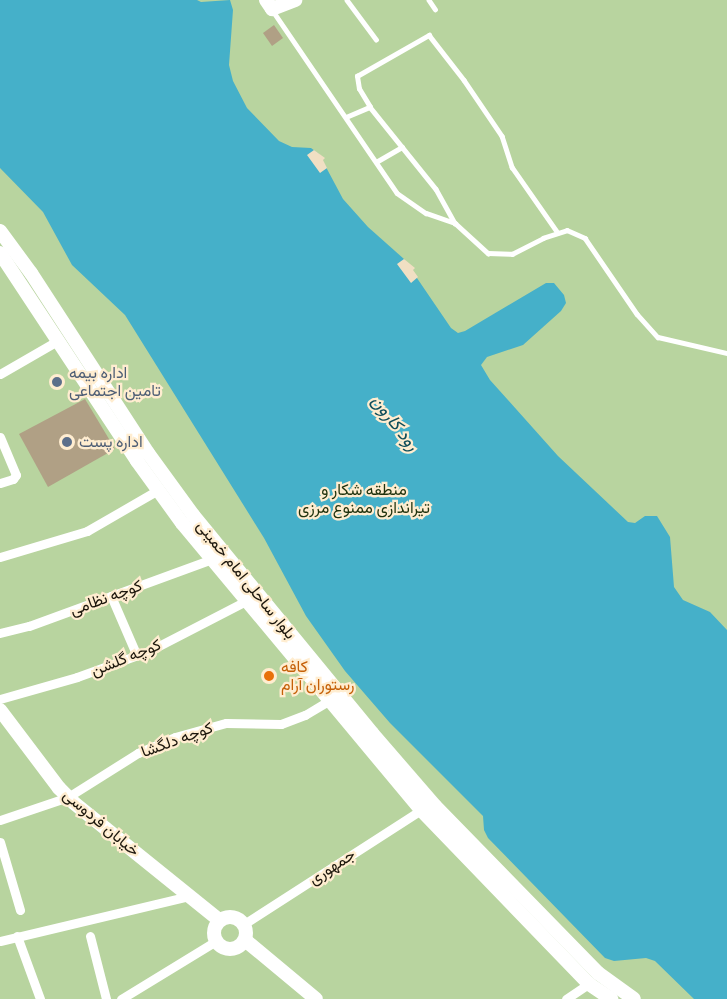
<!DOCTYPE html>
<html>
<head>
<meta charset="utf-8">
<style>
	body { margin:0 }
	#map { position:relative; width:727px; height:999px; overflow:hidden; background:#f1dfc3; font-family:Signika,Vazirmatn,sans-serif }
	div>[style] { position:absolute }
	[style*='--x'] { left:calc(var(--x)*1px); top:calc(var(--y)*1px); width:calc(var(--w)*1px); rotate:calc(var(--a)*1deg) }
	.green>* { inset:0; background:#b8d49f }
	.water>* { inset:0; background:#45b0c9 }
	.pier>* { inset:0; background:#f1dfc3 }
	.building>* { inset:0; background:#b0a085 }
	.lane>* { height:4.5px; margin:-2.25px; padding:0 2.25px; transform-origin:2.25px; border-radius:2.25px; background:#fff }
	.street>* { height:9px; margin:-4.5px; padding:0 4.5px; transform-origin:4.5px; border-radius:4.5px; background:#fff }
	.secondary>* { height:14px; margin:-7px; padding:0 7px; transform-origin:7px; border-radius:7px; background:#fff }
	.secondary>.ring { margin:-7px; padding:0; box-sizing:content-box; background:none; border:14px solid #fff; border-radius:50% }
	.dots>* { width:16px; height:16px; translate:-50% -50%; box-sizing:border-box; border:3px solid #ffedd0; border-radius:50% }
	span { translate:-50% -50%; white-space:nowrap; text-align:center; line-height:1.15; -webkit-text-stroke:4.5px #ffedd0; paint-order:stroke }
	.service-label { font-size:16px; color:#4e5e75 }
	.left { translate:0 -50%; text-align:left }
	.park-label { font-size:16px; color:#1f310c }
	.street-label { font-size:16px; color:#1c160c }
	.food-label { font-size:16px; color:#c56008 }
	.water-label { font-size:18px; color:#0e4d5a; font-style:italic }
</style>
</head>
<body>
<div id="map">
	<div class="green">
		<i style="clip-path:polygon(0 0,727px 0,727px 999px,0 999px)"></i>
	</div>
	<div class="water">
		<i style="clip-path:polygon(0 0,197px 0,201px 2px,230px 0,233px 10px,229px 65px,233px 81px,247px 108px,279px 141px,292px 147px,311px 148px,319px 154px,343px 199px,368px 227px,404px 259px,451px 328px,458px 333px,465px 331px,546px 283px,554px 283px,564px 295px,566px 303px,561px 311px,523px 345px,487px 357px,481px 365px,490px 380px,558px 456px,628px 522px,635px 523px,645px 516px,657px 516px,670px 537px,674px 587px,683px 600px,710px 612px,727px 630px,727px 999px,694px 999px,655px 961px,646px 958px,614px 961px,605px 958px,488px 838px,484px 830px,483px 816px,390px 723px,345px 671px,306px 616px,264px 538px,125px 315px,72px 265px,43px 212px,0 168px)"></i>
	</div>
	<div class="pier">
		<i style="clip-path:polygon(314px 150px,325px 158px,323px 160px,327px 168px,320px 173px,307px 155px)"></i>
		<i style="clip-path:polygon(404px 259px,415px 268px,413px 270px,418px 277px,411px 283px,397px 264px)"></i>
	</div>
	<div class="building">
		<i style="clip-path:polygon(274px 25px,283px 38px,272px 46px,263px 33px)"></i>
		<i style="clip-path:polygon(85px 399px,115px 449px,48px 487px,19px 434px)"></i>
	</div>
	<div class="lane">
		<i style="--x:347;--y:0;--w:49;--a:53.4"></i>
		<i style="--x:429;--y:0;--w:11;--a:56"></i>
		<i style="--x:273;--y:11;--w:220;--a:55.7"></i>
		<i style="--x:397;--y:193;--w:35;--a:35"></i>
		<i style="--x:426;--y:213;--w:31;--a:19"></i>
		<i style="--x:455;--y:223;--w:45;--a:42.3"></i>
		<i style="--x:488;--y:253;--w:24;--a:2"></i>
		<i style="--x:512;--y:254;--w:35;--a:-27"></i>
		<i style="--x:543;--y:238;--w:25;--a:-18"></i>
		<i style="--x:567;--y:230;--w:20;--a:24"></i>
		<i style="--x:585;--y:238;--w:92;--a:55.6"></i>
		<i style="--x:637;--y:314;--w:31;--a:48"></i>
		<i style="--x:658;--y:337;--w:71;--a:13.1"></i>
		<i style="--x:370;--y:107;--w:21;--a:-121"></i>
		<i style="--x:359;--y:89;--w:13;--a:-99"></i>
		<i style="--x:357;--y:76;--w:83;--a:-29.7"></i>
		<i style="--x:429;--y:35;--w:57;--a:52.1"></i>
		<i style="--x:464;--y:80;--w:68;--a:55.8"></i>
		<i style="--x:502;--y:136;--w:33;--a:72"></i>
		<i style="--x:512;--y:167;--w:80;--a:55.1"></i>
		<i style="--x:346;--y:117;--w:26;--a:-23"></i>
		<i style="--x:370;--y:107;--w:105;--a:51.2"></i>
		<i style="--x:436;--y:189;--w:39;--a:61"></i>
		<i style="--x:376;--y:162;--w:30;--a:-30"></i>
	</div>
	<div class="street">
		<i style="--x:0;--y:374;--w:68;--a:-30"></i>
		<i style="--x:0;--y:437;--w:41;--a:67.2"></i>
		<i style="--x:16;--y:475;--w:5;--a:127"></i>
		<i style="--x:13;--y:479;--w:14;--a:163"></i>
		<i style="--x:0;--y:557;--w:91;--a:-16.6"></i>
		<i style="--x:87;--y:531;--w:82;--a:-30"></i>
		<i style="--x:111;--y:596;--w:65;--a:66.6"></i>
		<i style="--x:0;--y:633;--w:30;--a:-14"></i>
		<i style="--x:29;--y:626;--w:195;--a:-20.1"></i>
		<i style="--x:0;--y:699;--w:80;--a:-15.9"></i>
		<i style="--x:77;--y:677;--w:77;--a:-19.9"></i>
		<i style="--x:149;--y:651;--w:109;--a:-27.3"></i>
		<i style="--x:0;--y:820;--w:72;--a:-18.7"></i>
		<i style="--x:68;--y:797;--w:83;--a:-32.2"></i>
		<i style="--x:138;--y:753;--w:40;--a:-23.4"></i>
		<i style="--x:175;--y:737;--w:53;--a:-15.4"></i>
		<i style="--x:226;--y:723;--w:55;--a:1"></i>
		<i style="--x:281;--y:724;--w:26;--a:-21"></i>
		<i style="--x:305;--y:715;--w:27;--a:-31"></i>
		<i style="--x:0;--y:842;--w:71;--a:73.6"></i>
		<i style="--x:244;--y:924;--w:211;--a:-32.8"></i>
		<i style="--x:17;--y:936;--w:67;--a:69.9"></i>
		<i style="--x:90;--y:936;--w:65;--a:75.7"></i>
		<i style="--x:0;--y:941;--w:194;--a:-13.4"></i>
		<i style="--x:121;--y:999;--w:111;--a:-31.4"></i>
		<i style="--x:566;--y:999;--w:30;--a:-34"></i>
	</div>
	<div class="secondary">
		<i style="--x:266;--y:0;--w:11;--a:56"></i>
		<i style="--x:272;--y:9;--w:25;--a:-21"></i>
		<i style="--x:0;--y:231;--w:52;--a:53.6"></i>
		<i style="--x:31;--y:273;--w:215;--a:57"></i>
		<i style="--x:148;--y:453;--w:77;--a:54"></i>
		<i style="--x:193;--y:515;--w:282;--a:50.6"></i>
		<i style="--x:372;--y:733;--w:96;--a:49.2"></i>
		<i style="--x:435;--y:806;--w:233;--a:45.7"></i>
		<i style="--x:598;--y:973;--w:44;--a:35.8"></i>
		<i style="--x:0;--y:253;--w:249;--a:56.6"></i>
		<i style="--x:137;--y:461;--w:77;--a:54"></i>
		<i style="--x:182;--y:523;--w:373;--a:50.2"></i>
		<i style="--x:421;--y:810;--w:242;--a:46"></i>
		<i style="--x:589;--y:984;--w:27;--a:34"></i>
		<i style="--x:0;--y:710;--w:98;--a:52.9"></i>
		<i style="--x:59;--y:788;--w:21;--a:45"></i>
		<i style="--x:74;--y:803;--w:186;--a:38.9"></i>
		<i class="ring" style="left:214px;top:917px;width:18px;height:18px"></i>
		<i style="--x:245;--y:940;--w:92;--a:39.7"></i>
	</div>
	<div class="dots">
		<i style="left:57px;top:382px;background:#5c6f8a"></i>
		<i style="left:67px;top:442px;background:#5c6f8a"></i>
		<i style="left:269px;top:676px;background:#e8710a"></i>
	</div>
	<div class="service-label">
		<span class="left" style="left:69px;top:382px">اداره بیمه<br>تامین اجتماعی</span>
		<span class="left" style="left:79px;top:442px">اداره پست</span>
	</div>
	<div class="park-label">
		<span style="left:364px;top:499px">منطقه شکار و<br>تیراندازی ممنوع مرزی</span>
	</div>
	<div class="street-label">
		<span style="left:246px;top:580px;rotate:51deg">بلوار ساحلی امام خمینی</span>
		<span style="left:106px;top:598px;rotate:-20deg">کوچه نظامی</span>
		<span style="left:126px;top:658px;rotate:-22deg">کوچه گلشن</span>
		<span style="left:177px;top:740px;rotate:-20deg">کوچه دلگشا</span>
		<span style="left:101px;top:823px;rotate:40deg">خیابان فردوسی</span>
		<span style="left:332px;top:867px;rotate:-33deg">جمهوری</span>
	</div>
	<div class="food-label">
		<span class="left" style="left:281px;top:676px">کافه<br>رستوران آرام</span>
	</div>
	<div class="water-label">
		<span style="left:395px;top:423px;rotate:52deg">رود کارون</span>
	</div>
</div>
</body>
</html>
